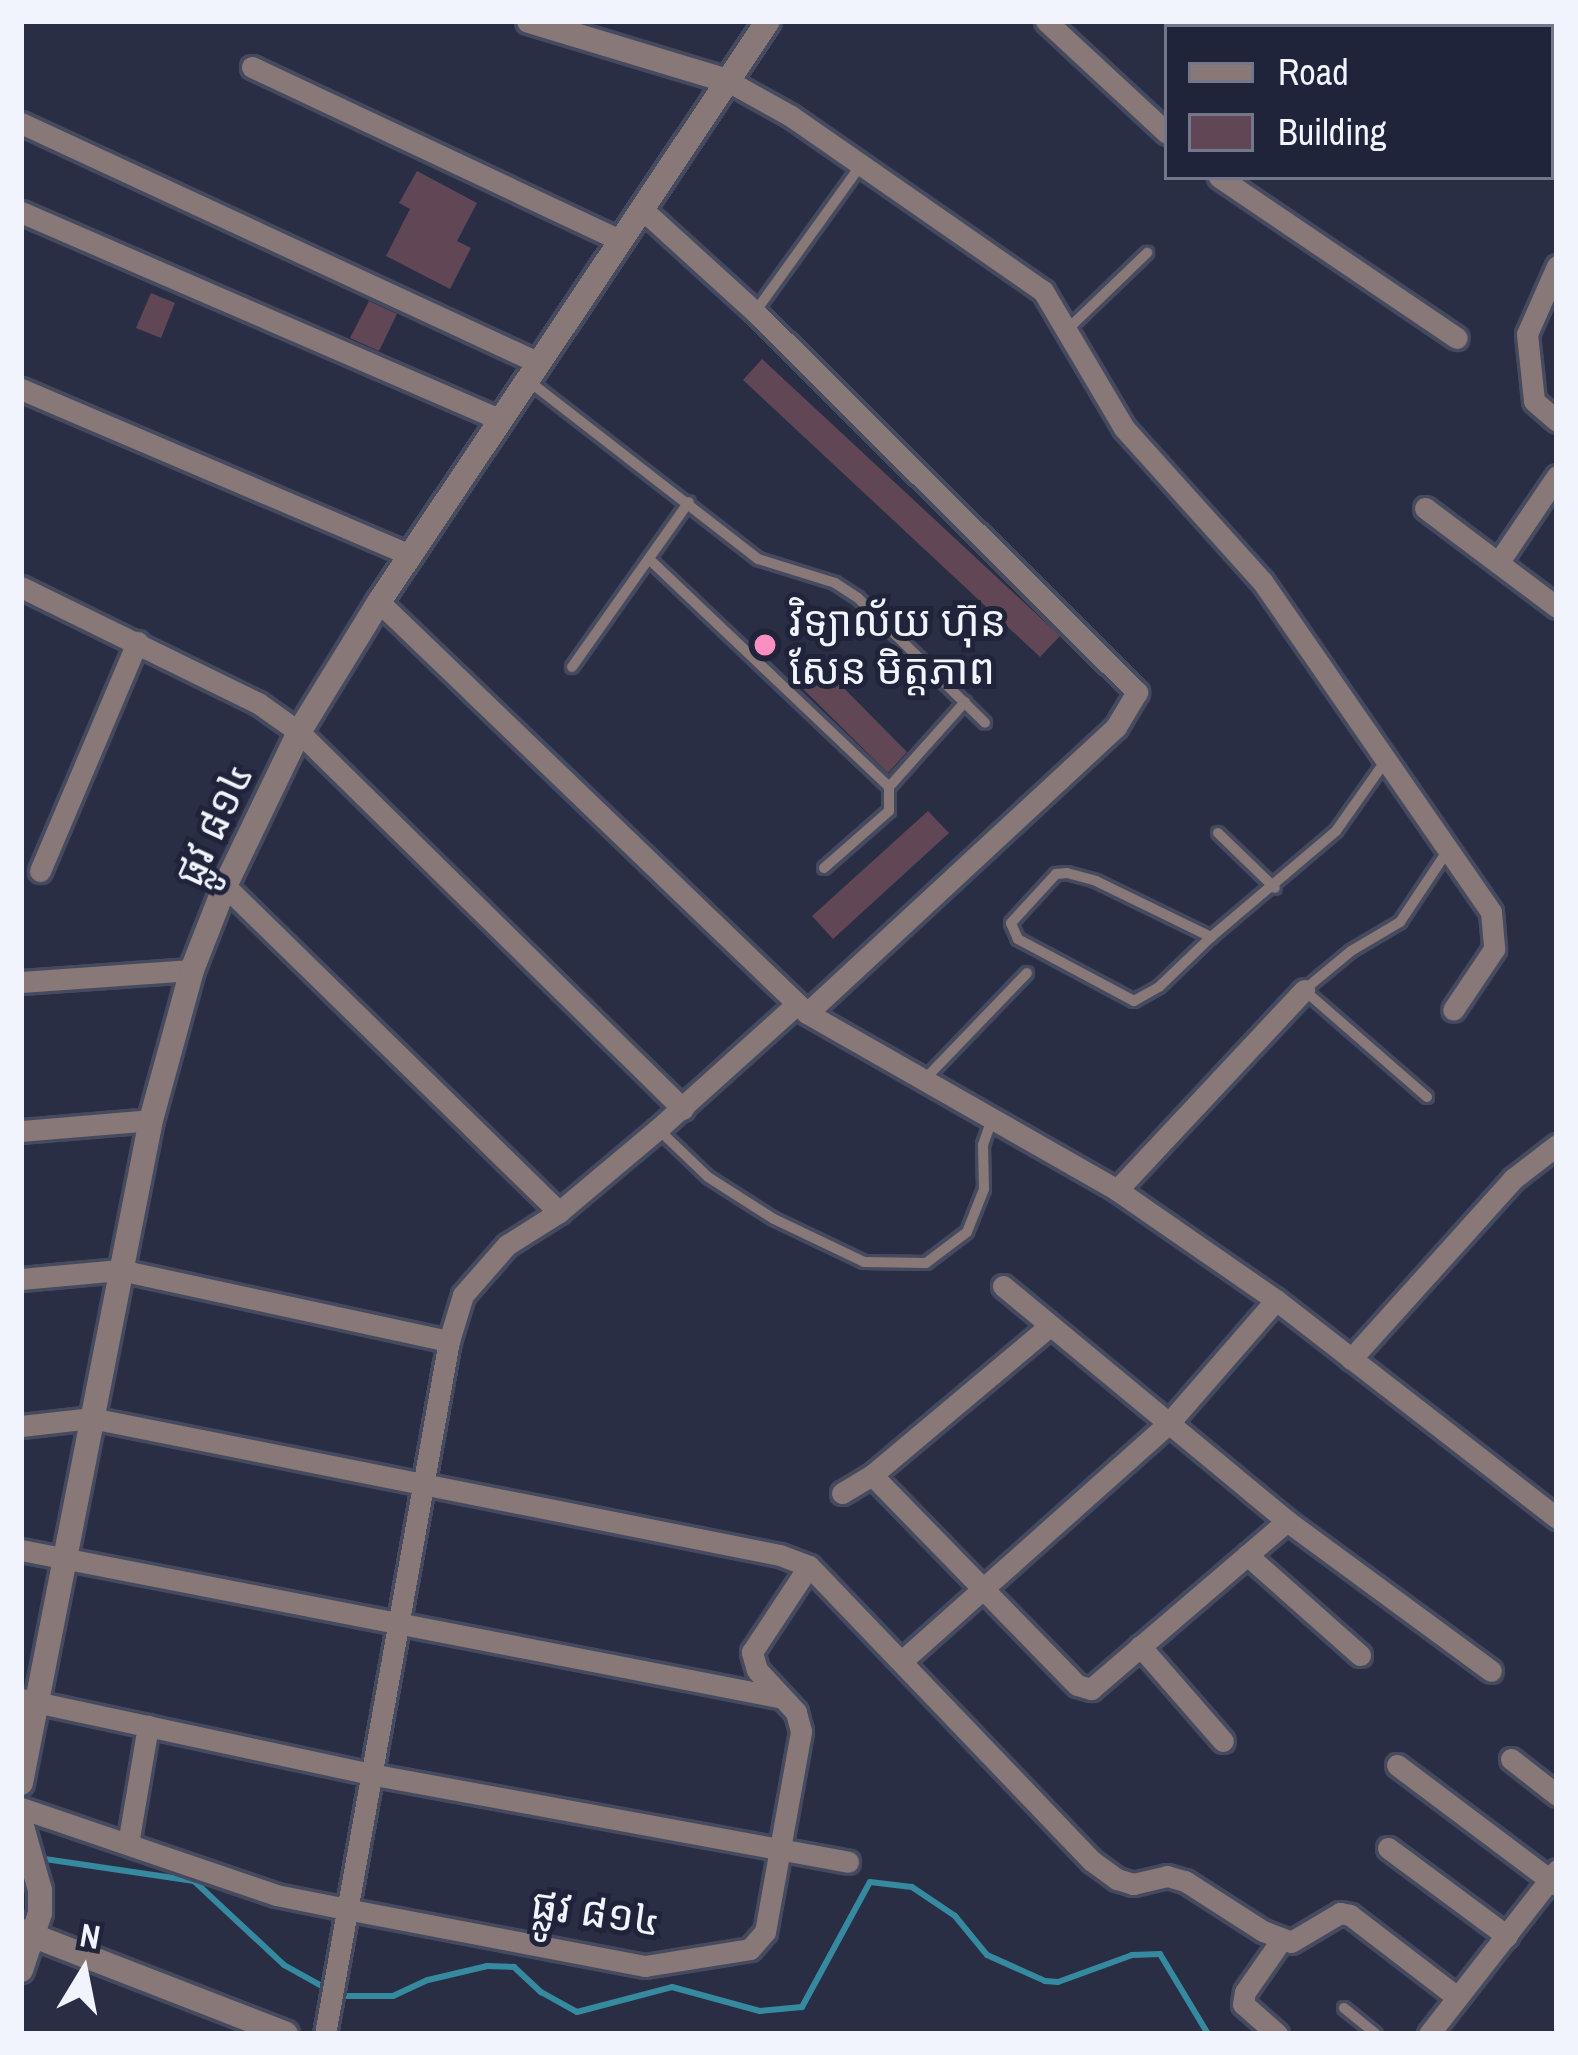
<!DOCTYPE html>
<html>
<head>
<meta charset="utf-8">
<style>
	body { margin:0 }
	#map { position:relative; width:1578px; height:2055px; overflow:hidden; background:#292e45; font-family:"Archivo Narrow","Noto Sans Khmer",sans-serif }
	div>[style] { position:absolute }
	[style*='--x'] { left:calc(var(--x)*1px); top:calc(var(--y)*1px); width:calc(var(--w)*1px); rotate:calc(var(--a)*1deg) }
	.stream>* { height:6px; margin:-3px; padding:0 3px; transform-origin:3px; border-radius:3px; background:#358aa0 }
	.building>* { inset:0; background:#614655 }
	.roads { filter:drop-shadow(3px 0 #454a5f) drop-shadow(-3px 0 #454a5f) drop-shadow(0 3px #454a5f) drop-shadow(0 -3px #454a5f) }
	.service>* { height:10px; margin:-5px; padding:0 5px; transform-origin:5px; border-radius:5px; background:#887878 }
	.minor>* { height:21px; margin:-10.5px; padding:0 10.5px; transform-origin:10.5px; border-radius:10.5px; background:#887878 }
	.tertiary>* { height:24px; margin:-12px; padding:0 12px; transform-origin:12px; border-radius:12px; background:#887878 }
	.dots>* { width:33px; height:33px; translate:-50% -50%; box-sizing:border-box; border:6px solid #1f243b; border-radius:50% }
	span { translate:-50% -50%; white-space:nowrap; text-align:center; line-height:1.15; -webkit-text-stroke:10px #1f243b; paint-order:stroke }
	.poi-label { font-size:42px; color:#f1f4fd }
	.left { translate:0 -50%; text-align:left }
	.street-label { font-size:42px; color:#f1f4fd }
	.frame { position:absolute; inset:0; border:24px solid #f1f4fd; pointer-events:none }
	.legend { position:absolute; left:1164px; top:24px; width:390px; height:156px; box-sizing:border-box; background:#1f243b; border:3px solid #737789; margin:0; padding:15px 21px; list-style:none; font-size:36px; color:#f1f4fd }
	.legend li { display:flex; align-items:center; gap:24px; height:60px }
	.legend b { width:60px; border:3px solid #737789 }
	.north { position:absolute; left:24px; top:1911px; width:120px; height:120px; -webkit-text-stroke:9px #1f243b; paint-order:stroke; rotate:10deg; font-size:33px; font-weight:700; line-height:48px; text-align:center; color:#f1f4fd }
	.north::after { content:''; display:block; margin:auto; width:42px; height:54px; background:#f1f4fd; clip-path:polygon(50% 0,100% 100%,50% 72%,0 100%) }
</style>
</head>
<body>
<div id="map">
	<div class="stream">
		<i style="--x:38;--y:1858;--w:158;--a:8.4"></i>
		<i style="--x:194;--y:1881;--w:123;--a:43"></i>
		<i style="--x:284;--y:1965;--w:64;--a:29"></i>
		<i style="--x:340;--y:1996;--w:53;--a:0"></i>
		<i style="--x:393;--y:1996;--w:38;--a:-25"></i>
		<i style="--x:428;--y:1980;--w:61;--a:-13.3"></i>
		<i style="--x:487;--y:1966;--w:27;--a:2"></i>
		<i style="--x:514;--y:1967;--w:37;--a:43"></i>
		<i style="--x:541;--y:1992;--w:41;--a:29.1"></i>
		<i style="--x:577;--y:2012;--w:98;--a:-14.7"></i>
		<i style="--x:672;--y:1987;--w:91;--a:15.3"></i>
		<i style="--x:760;--y:2011;--w:42;--a:-5.4"></i>
		<i style="--x:802;--y:2007;--w:142;--a:-61.5"></i>
		<i style="--x:870;--y:1882;--w:42;--a:6.8"></i>
		<i style="--x:912;--y:1887;--w:52;--a:34"></i>
		<i style="--x:955;--y:1916;--w:50;--a:50.6"></i>
		<i style="--x:987;--y:1955;--w:64;--a:24.1"></i>
		<i style="--x:1045;--y:1981;--w:13;--a:4"></i>
		<i style="--x:1058;--y:1982;--w:79;--a:-20"></i>
		<i style="--x:1132;--y:1955;--w:28;--a:-2"></i>
		<i style="--x:1160;--y:1954;--w:93;--a:59"></i>
	</div>
	<div class="building">
		<i style="clip-path:polygon(417px 171px,477px 203px,457px 241px,471px 248px,450px 289px,386px 256px,410px 209px,399px 203px)"></i>
		<i style="clip-path:polygon(151px 293px,175px 303px,161px 338px,136px 328px)"></i>
		<i style="clip-path:polygon(369px 301px,397px 314px,379px 351px,350px 338px)"></i>
		<i style="clip-path:polygon(762px 359px,1060px 636px,1040px 657px,743px 380px)"></i>
		<i style="clip-path:polygon(817px 661px,907px 752px,888px 773px,796px 682px)"></i>
		<i style="clip-path:polygon(928px 811px,949px 833px,833px 939px,812px 916px)"></i>
	</div>
	<div class="roads">
		<div class="service">
			<i style="--x:1318;--y:27;--w:7;--a:-56"></i>
			<i style="--x:1490;--y:27;--w:8;--a:-50"></i>
			<i style="--x:755;--y:312;--w:181;--a:-54.2"></i>
			<i style="--x:1068;--y:329;--w:110;--a:-43.9"></i>
			<i style="--x:530;--y:382;--w:289;--a:37.8"></i>
			<i style="--x:758;--y:559;--w:81;--a:17.3"></i>
			<i style="--x:835;--y:583;--w:27;--a:33"></i>
			<i style="--x:858;--y:598;--w:178;--a:44.5"></i>
			<i style="--x:649;--y:559;--w:331;--a:43.5"></i>
			<i style="--x:889;--y:787;--w:114;--a:-48.2"></i>
			<i style="--x:572;--y:667;--w:202;--a:-54.7"></i>
			<i style="--x:1218;--y:833;--w:79;--a:44"></i>
			<i style="--x:824;--y:868;--w:86;--a:-41.2"></i>
			<i style="--x:889;--y:811;--w:24;--a:-90"></i>
			<i style="--x:1211;--y:937;--w:72;--a:136.1"></i>
			<i style="--x:1159;--y:987;--w:29;--a:151"></i>
			<i style="--x:1134;--y:1001;--w:132;--a:-151.9"></i>
			<i style="--x:1018;--y:939;--w:17;--a:-114"></i>
			<i style="--x:1011;--y:923;--w:67;--a:-47.4"></i>
			<i style="--x:1056;--y:874;--w:11;--a:-5"></i>
			<i style="--x:1067;--y:873;--w:30;--a:15"></i>
			<i style="--x:1096;--y:881;--w:128;--a:26"></i>
			<i style="--x:1211;--y:937;--w:164;--a:-40.3"></i>
			<i style="--x:1336;--y:831;--w:87;--a:-54.8"></i>
			<i style="--x:925;--y:1079;--w:147;--a:-46.1"></i>
			<i style="--x:1427;--y:1097;--w:163;--a:-139"></i>
			<i style="--x:1304;--y:990;--w:61;--a:-39.7"></i>
			<i style="--x:1351;--y:951;--w:57;--a:-30.6"></i>
			<i style="--x:1400;--y:922;--w:87;--a:-56.3"></i>
			<i style="--x:658;--y:1129;--w:69;--a:43.8"></i>
			<i style="--x:708;--y:1177;--w:78;--a:32.5"></i>
			<i style="--x:774;--y:1219;--w:100;--a:25.5"></i>
			<i style="--x:864;--y:1262;--w:62;--a:0.9"></i>
			<i style="--x:926;--y:1263;--w:51;--a:-37.1"></i>
			<i style="--x:967;--y:1232;--w:46;--a:-68.4"></i>
			<i style="--x:984;--y:1189;--w:44;--a:-91.3"></i>
			<i style="--x:983;--y:1145;--w:24;--a:-71"></i>
			<i style="--x:1344;--y:2008;--w:41;--a:39.1"></i>
		</div>
		<div class="minor">
			<i style="--x:1046;--y:21;--w:165;--a:42.8"></i>
			<i style="--x:1380;--y:21;--w:10;--a:37"></i>
			<i style="--x:252;--y:67;--w:408;--a:25.2"></i>
			<i style="--x:728;--y:81;--w:72;--a:29.1"></i>
			<i style="--x:791;--y:116;--w:307;--a:34.8"></i>
			<i style="--x:1043;--y:291;--w:159;--a:59.4"></i>
			<i style="--x:1124;--y:428;--w:206;--a:48"></i>
			<i style="--x:1262;--y:581;--w:402;--a:55.3"></i>
			<i style="--x:1491;--y:912;--w:37;--a:85"></i>
			<i style="--x:1494;--y:949;--w:73;--a:123.9"></i>
			<i style="--x:21;--y:123;--w:571;--a:24.86"></i>
			<i style="--x:1551;--y:148;--w:8;--a:40"></i>
			<i style="--x:1219;--y:177;--w:287;--a:34.1"></i>
			<i style="--x:642;--y:209;--w:153;--a:42.3"></i>
			<i style="--x:755;--y:312;--w:539;--a:44.85"></i>
			<i style="--x:1137;--y:692;--w:41;--a:121"></i>
			<i style="--x:1116;--y:727;--w:421;--a:137.2"></i>
			<i style="--x:21;--y:212;--w:523;--a:23.43"></i>
			<i style="--x:1557;--y:266;--w:74;--a:113.8"></i>
			<i style="--x:1527;--y:334;--w:67;--a:84"></i>
			<i style="--x:1534;--y:401;--w:30;--a:41"></i>
			<i style="--x:21;--y:389;--w:424;--a:23.1"></i>
			<i style="--x:1425;--y:508;--w:165;--a:36.9"></i>
			<i style="--x:1498;--y:563;--w:105;--a:-55.9"></i>
			<i style="--x:21;--y:587;--w:264;--a:26.1"></i>
			<i style="--x:258;--y:703;--w:50;--a:35.3"></i>
			<i style="--x:299;--y:732;--w:538;--a:44.47"></i>
			<i style="--x:379;--y:602;--w:593;--a:43.84"></i>
			<i style="--x:807;--y:1013;--w:357;--a:29.7"></i>
			<i style="--x:1117;--y:1190;--w:193;--a:34.7"></i>
			<i style="--x:1276;--y:1300;--w:356;--a:37.8"></i>
			<i style="--x:40;--y:871;--w:249;--a:-67"></i>
			<i style="--x:225;--y:886;--w:467;--a:44.3"></i>
			<i style="--x:21;--y:982;--w:171;--a:-4"></i>
			<i style="--x:21;--y:1131;--w:130;--a:-4.8"></i>
			<i style="--x:1117;--y:1190;--w:274;--a:-46.9"></i>
			<i style="--x:21;--y:1279;--w:99;--a:-5.2"></i>
			<i style="--x:120;--y:1270;--w:337;--a:12.2"></i>
			<i style="--x:1003;--y:1286;--w:369;--a:39.6"></i>
			<i style="--x:1287;--y:1521;--w:253;--a:36.3"></i>
			<i style="--x:1351;--y:1359;--w:242;--a:-48"></i>
			<i style="--x:1513;--y:1179;--w:56;--a:-37.7"></i>
			<i style="--x:21;--y:1426;--w:70;--a:-6.5"></i>
			<i style="--x:91;--y:1418;--w:702;--a:11.25"></i>
			<i style="--x:780;--y:1555;--w:31;--a:21"></i>
			<i style="--x:809;--y:1566;--w:409;--a:46.2"></i>
			<i style="--x:1092;--y:1861;--w:31;--a:36"></i>
			<i style="--x:1117;--y:1879;--w:17;--a:17"></i>
			<i style="--x:1133;--y:1884;--w:35;--a:-13"></i>
			<i style="--x:1167;--y:1876;--w:19;--a:16"></i>
			<i style="--x:1185;--y:1881;--w:93;--a:32.7"></i>
			<i style="--x:1263;--y:1931;--w:30;--a:21"></i>
			<i style="--x:1291;--y:1942;--w:57;--a:-30.6"></i>
			<i style="--x:1340;--y:1913;--w:10;--a:11"></i>
			<i style="--x:1350;--y:1915;--w:135;--a:37.5"></i>
			<i style="--x:872;--y:1475;--w:293;--a:45.7"></i>
			<i style="--x:1077;--y:1685;--w:15;--a:16"></i>
			<i style="--x:1091;--y:1689;--w:258;--a:-40.6"></i>
			<i style="--x:842;--y:1493;--w:35;--a:-31"></i>
			<i style="--x:872;--y:1475;--w:229;--a:-40"></i>
			<i style="--x:21;--y:1550;--w:771;--a:10.99"></i>
			<i style="--x:1247;--y:1555;--w:151;--a:41.5"></i>
			<i style="--x:1140;--y:1646;--w:126;--a:48.9"></i>
			<i style="--x:903;--y:1660;--w:356;--a:-41.7"></i>
			<i style="--x:1169;--y:1423;--w:163;--a:-49"></i>
			<i style="--x:21;--y:1699;--w:357;--a:12.1"></i>
			<i style="--x:370;--y:1774;--w:486;--a:10.4"></i>
			<i style="--x:1511;--y:1759;--w:58;--a:38"></i>
			<i style="--x:1397;--y:1765;--w:200;--a:36.9"></i>
			<i style="--x:21;--y:1808;--w:269;--a:18.8"></i>
			<i style="--x:276;--y:1895;--w:71;--a:11.3"></i>
			<i style="--x:346;--y:1909;--w:304;--a:10.8"></i>
			<i style="--x:645;--y:1966;--w:106;--a:-9.2"></i>
			<i style="--x:750;--y:1949;--w:23;--a:-49"></i>
			<i style="--x:765;--y:1932;--w:204;--a:-79.8"></i>
			<i style="--x:801;--y:1731;--w:20;--a:-105"></i>
			<i style="--x:796;--y:1712;--w:57;--a:-132.9"></i>
			<i style="--x:757;--y:1670;--w:19;--a:-106"></i>
			<i style="--x:752;--y:1652;--w:103;--a:-56.5"></i>
			<i style="--x:128;--y:1844;--w:120;--a:-80.4"></i>
			<i style="--x:1388;--y:1848;--w:148;--a:36.5"></i>
			<i style="--x:325;--y:2034;--w:704;--a:-79.86"></i>
			<i style="--x:449;--y:1341;--w:48;--a:-73.1"></i>
			<i style="--x:463;--y:1295;--w:67;--a:-48.7"></i>
			<i style="--x:507;--y:1245;--w:62;--a:-32.4"></i>
			<i style="--x:559;--y:1212;--w:129;--a:-40"></i>
			<i style="--x:658;--y:1129;--w:187;--a:-42"></i>
			<i style="--x:1277;--y:2034;--w:45;--a:-138.6"></i>
			<i style="--x:1243;--y:2004;--w:12;--a:-81"></i>
			<i style="--x:1245;--y:1992;--w:65;--a:-55.1"></i>
			<i style="--x:1429;--y:2034;--w:208;--a:-52"></i>
		</div>
		<div class="tertiary">
			<i style="--x:529;--y:21;--w:208;--a:16.8"></i>
			<i style="--x:21;--y:1783;--w:676;--a:-78.91"></i>
			<i style="--x:151;--y:1120;--w:156;--a:-74.7"></i>
			<i style="--x:192;--y:970;--w:90;--a:-68.6"></i>
			<i style="--x:225;--y:886;--w:171;--a:-64.3"></i>
			<i style="--x:299;--y:732;--w:153;--a:-58.4"></i>
			<i style="--x:379;--y:602;--w:699;--a:-56.2"></i>
			<i style="--x:21;--y:1823;--w:70;--a:74.2"></i>
			<i style="--x:40;--y:1890;--w:23;--a:90"></i>
			<i style="--x:40;--y:1913;--w:60;--a:108.4"></i>
			<i style="--x:21;--y:1931;--w:284;--a:21.2"></i>
		</div>
	</div>
	<div class="dots">
		<i style="left:765px;top:645px;background:#fc8fc2"></i>
	</div>
	<div class="poi-label">
		<span class="left" style="left:789px;top:645px">វិទ្យាល័យ ហ៊ុន<br>សែន មិត្តភាព</span>
	</div>
	<div class="street-label">
		<span style="left:213px;top:824px;rotate:-65deg">ផ្លូវ ៨១៤</span>
		<span style="left:596px;top:1912px;rotate:8deg">ផ្លូវ ៨១៤</span>
	</div>
	<div class="frame"></div>
	<ul class="legend">
	<li><b style="height:15px;background:#887878"></b>Road</li>
	<li><b style="height:33px;background:#614655"></b>Building</li>
	</ul>
	<div class="north">N</div>
</div>
</body>
</html>
